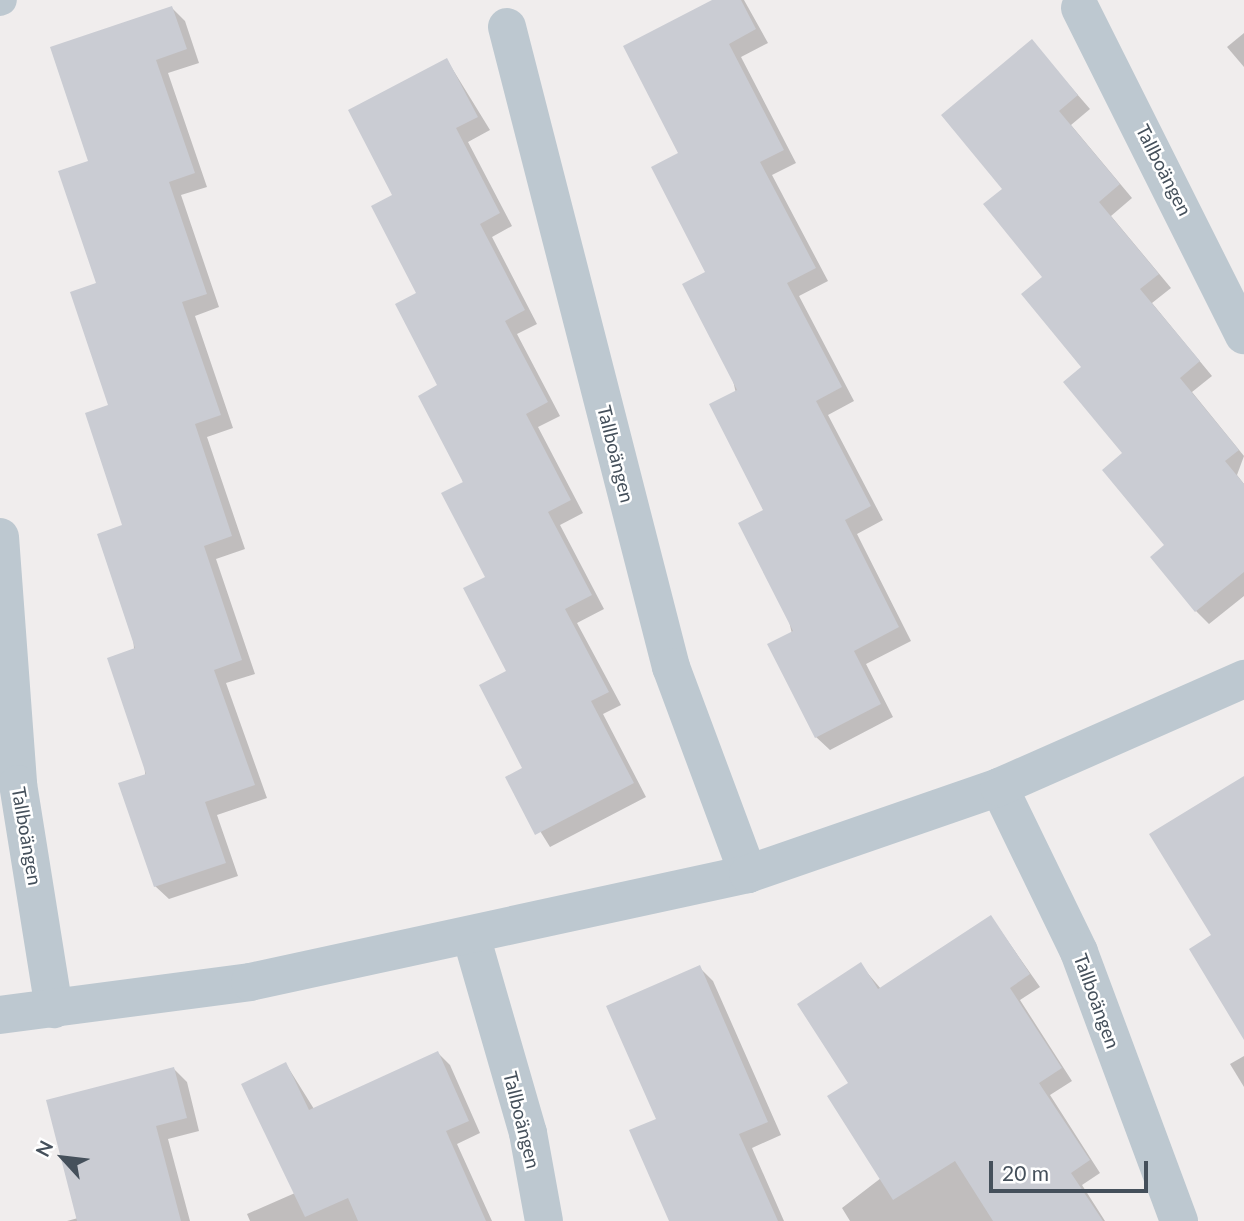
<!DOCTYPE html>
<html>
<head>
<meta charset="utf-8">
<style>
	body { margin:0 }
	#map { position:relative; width:1244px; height:1221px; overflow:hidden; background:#f0eded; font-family:Lato,sans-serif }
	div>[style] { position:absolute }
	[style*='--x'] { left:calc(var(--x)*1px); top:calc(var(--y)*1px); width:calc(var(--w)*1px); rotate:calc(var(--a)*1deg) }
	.shadow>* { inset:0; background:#0003 }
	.building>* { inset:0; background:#caccd3 }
	.service>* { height:30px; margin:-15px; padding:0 15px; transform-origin:15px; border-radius:15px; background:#bdc8d0 }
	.minor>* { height:38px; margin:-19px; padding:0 19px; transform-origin:19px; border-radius:19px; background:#bdc8d0 }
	span { translate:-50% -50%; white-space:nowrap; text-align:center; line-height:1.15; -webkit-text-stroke:5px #fff; paint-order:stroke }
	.street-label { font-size:19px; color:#45505b }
	.north { position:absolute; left:28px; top:1123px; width:70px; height:70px; -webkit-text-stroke:5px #fff; paint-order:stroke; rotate:297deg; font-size:19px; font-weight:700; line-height:28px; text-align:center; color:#45505b }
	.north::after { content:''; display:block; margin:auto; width:24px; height:32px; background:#45505b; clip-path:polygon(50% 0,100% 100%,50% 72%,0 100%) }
	.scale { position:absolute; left:989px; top:1161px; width:159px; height:32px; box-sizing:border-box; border:4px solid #45505b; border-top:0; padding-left:9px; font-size:21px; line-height:24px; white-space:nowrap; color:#45505b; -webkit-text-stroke:5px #fff; paint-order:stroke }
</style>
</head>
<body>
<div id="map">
	<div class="shadow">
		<i style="clip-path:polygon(716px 0,744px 0,768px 43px,741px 57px,796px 163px,772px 175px,828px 281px,799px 296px,854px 401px,828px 415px,883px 520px,857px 534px,911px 641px,866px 664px,893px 717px,830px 750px,816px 737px,680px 153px)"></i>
		<i style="clip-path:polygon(172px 8px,185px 21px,199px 63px,168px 73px,207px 187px,181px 195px,219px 307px,195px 316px,233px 428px,207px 437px,245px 549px,216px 559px,255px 674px,226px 683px,267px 798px,217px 815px,238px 876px,169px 899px,155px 886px,91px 162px)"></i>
		<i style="clip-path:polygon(1244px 33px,1244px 67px,1227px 47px)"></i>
		<i style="clip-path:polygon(1032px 42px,1090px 109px,1071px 125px,1132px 198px,1111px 216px,1171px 288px,1152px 303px,1212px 376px,1192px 392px,1244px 456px,1237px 475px,1244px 484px,1244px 596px,1209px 624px,1196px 611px,1004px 189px)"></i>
		<i style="clip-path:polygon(447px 60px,490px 130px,468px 142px,512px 226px,492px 237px,537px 324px,517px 334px,560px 416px,538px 427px,583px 513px,560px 525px,604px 609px,577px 623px,621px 705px,603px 714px,646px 797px,550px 847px,507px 778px,524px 768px,508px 672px,395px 196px)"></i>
		<i style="clip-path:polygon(991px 917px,1040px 987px,1020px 1000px,1072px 1081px,1050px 1095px,1100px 1173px,1082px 1185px,1105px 1221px,850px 1221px,842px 1208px,881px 1178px,850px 1084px,860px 964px,881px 989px)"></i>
		<i style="clip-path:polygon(699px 967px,713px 981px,781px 1135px,752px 1148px,784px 1221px,671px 1221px,658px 1120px)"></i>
		<i style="clip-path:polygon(438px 1053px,450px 1065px,480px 1133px,457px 1144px,492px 1221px,250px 1221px,247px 1214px,295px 1193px,286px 1064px,314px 1109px)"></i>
		<i style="clip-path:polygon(1244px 1056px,1244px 1087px,1230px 1064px)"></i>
		<i style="clip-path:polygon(174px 1069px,187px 1082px,199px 1131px,168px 1139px,190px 1221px,67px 1221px,78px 1218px)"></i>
	</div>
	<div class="building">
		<i style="clip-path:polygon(712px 0,741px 0,756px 29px,729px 44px,784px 150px,760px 162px,816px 268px,787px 283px,842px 387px,816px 401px,871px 506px,845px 520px,899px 627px,854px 651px,881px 704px,815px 738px,767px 644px,793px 631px,738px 523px,763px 510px,709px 404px,737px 390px,682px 284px,705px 272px,651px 167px,678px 153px,623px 46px)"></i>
		<i style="clip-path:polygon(172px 6px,187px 49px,156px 60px,195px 173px,169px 182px,207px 294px,182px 302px,221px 415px,195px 424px,232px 536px,204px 546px,242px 660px,214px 670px,255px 785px,205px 802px,226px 863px,154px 887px,118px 783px,146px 774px,107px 658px,135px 648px,97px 534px,122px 525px,85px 413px,108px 405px,70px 292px,96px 283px,58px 171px,88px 161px,50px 47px)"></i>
		<i style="clip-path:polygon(1032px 39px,1078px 95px,1059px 111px,1120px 184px,1099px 202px,1159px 274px,1140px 289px,1200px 361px,1180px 378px,1239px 450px,1225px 461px,1244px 484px,1244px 572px,1195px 612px,1150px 557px,1164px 545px,1102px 470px,1122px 453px,1063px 382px,1081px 367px,1021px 294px,1042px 277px,983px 204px,1002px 189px,941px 115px)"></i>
		<i style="clip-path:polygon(447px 58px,478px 117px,456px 128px,500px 213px,480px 224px,525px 310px,505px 321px,548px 402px,526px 414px,571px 500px,548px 512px,592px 595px,565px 609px,609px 692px,591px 701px,634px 783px,535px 835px,505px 777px,522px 768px,479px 685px,506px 671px,463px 588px,485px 577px,441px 493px,463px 482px,418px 396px,437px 385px,395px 304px,416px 293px,371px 206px,392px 195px,348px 110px)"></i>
		<i style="clip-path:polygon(1244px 776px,1244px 1040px,1189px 949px,1211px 935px,1149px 834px)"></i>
		<i style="clip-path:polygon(991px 915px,1030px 974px,1010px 988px,1062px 1068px,1039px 1083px,1090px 1160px,1071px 1173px,1103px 1221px,993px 1221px,955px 1161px,893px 1200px,827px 1096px,848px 1083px,797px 1004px,861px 962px,878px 989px)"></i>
		<i style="clip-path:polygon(700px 965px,768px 1122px,739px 1134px,778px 1221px,669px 1221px,629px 1130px,656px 1119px,606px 1006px)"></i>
		<i style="clip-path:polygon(438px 1051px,469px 1121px,446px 1131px,486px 1221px,358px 1221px,348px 1198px,305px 1217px,241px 1084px,286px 1062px,309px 1110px)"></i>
		<i style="clip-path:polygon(174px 1067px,187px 1118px,156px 1126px,181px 1221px,77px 1221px,46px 1100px)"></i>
	</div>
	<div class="service">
		<i style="--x:0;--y:1;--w:2;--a:-27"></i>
	</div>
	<div class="minor">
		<i style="--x:1080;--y:8;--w:366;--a:63.4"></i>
		<i style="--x:507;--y:27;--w:661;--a:75.63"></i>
		<i style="--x:671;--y:667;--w:221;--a:69.6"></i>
		<i style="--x:0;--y:537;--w:248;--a:85.8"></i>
		<i style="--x:18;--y:784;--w:228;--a:80.9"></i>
		<i style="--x:999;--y:787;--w:183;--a:64.1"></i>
		<i style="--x:1079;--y:952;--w:287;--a:69.6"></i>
		<i style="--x:472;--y:939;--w:202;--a:73.9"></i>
		<i style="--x:528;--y:1133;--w:89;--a:79.7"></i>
		<i style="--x:0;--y:1015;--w:252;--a:-7.5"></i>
		<i style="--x:250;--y:982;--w:510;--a:-12.24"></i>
		<i style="--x:748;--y:874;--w:266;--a:-19.1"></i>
		<i style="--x:999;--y:787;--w:268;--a:-23.8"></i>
	</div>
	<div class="street-label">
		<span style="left:1164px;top:170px;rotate:63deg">Tallboängen</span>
		<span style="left:616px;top:454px;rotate:76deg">Tallboängen</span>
		<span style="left:27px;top:836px;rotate:80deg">Tallboängen</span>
		<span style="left:1097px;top:1001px;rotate:70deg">Tallboängen</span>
		<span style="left:522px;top:1120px;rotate:76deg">Tallboängen</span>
	</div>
	<div class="north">N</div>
	<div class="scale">20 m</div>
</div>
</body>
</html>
